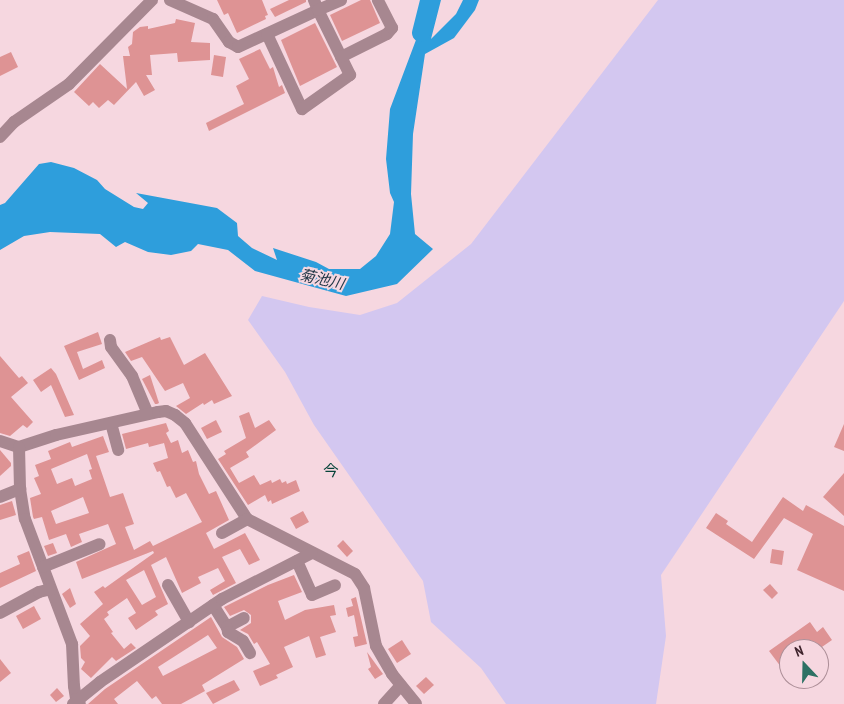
<!DOCTYPE html>
<html>
<head>
<meta charset="utf-8">
<style>
	body { margin:0 }
	#map { position:relative; width:844px; height:704px; overflow:hidden; background:#f6d7e0; font-family:"PT Sans Narrow","Noto Sans JP",sans-serif }
	div>[style] { position:absolute }
	[style*='--x'] { left:calc(var(--x)*1px); top:calc(var(--y)*1px); width:calc(var(--w)*1px); rotate:calc(var(--a)*1deg) }
	.green>* { inset:0; background:#d3c7f0 }
	.water>* { inset:0; background:#2e9edc }
	.river>* { height:18px; margin:-9px; padding:0 9px; transform-origin:9px; border-radius:9px; background:#2e9edc }
	.building>* { inset:0; background:#de9394 }
	.minor>* { height:12px; margin:-6px; padding:0 6px; transform-origin:6px; border-radius:6px; background:#a78790 }
	span { translate:-50% -50%; white-space:nowrap; text-align:center; line-height:1.15; -webkit-text-stroke:4px #f6d7e0; paint-order:stroke }
	.water-label { font-size:15px; color:#1f3544; font-style:italic }
	.quarter-label { font-size:16px; color:#064339 }
	.north { position:absolute; left:779px; top:639px; width:50px; height:50px; box-sizing:border-box; background:#f6d7e0; border:1px solid #ad8f98; border-radius:50%; rotate:339deg; font-size:14px; font-weight:700; line-height:20px; text-align:center; color:#3f232c }
	.north::after { content:''; display:block; margin:auto; width:18px; height:22px; background:#2d7164; clip-path:polygon(50% 0,100% 100%,50% 72%,0 100%) }
</style>
</head>
<body>
<div id="map">
	<div class="green">
		<i style="clip-path:polygon(658px 0,844px 0,844px 301px,661px 575px,666px 636px,656px 704px,506px 704px,481px 668px,431px 622px,423px 581px,314px 425px,285px 372px,248px 320px,262px 296px,309px 307px,360px 315px,397px 303px,471px 244px)"></i>
	</div>
	<div class="water">
		<i style="clip-path:polygon(431px 0,441px 0,431px 39px,456px 14px,463px 0,479px 0,475px 10px,454px 38px,425px 54px,413px 134px,411px 194px,415px 234px,433px 249px,397px 284px,346px 296px,255px 271px,228px 250px,198px 244px,191px 251px,171px 255px,148px 252px,125px 242px,116px 247px,100px 234px,50px 232px,24px 236px,0 250px,0 205px,5px 203px,39px 164px,51px 162px,74px 168px,97px 180px,105px 189px,134px 207px,143px 209px,148px 203px,136px 193px,217px 208px,237px 223px,238px 236px,252px 248px,277px 260px,273px 248px,316px 262px,329px 269px,360px 269px,376px 256px,390px 234px,394px 202px,390px 193px,386px 159px,390px 109px)"></i>
	</div>
	<div class="river">
		<i style="--x:421;--y:33;--w:34;--a:-76"></i>
	</div>
	<div class="building">
		<i style="clip-path:polygon(217px 0,262px 0,268px 15px,265px 16px,266px 19px,237px 33px,228px 13px,224px 15px)"></i>
		<i style="clip-path:polygon(289px 0,306px 0,306px 2px,275px 17px,270px 9px)"></i>
		<i style="clip-path:polygon(361px 0,370px 0,380px 23px,342px 41px,330px 15px)"></i>
		<i style="clip-path:polygon(176px 19px,195px 23px,191px 42px,210px 43px,210px 60px,178px 62px,177px 53px,150px 55px,152px 75px,146px 75px,155px 90px,144px 96px,136px 82px,114px 105px,108px 100px,99px 108px,93px 102px,89px 106px,74px 92px,100px 64px,127px 89px,123px 56px,130px 56px,128px 47px,132px 44px,133px 32px,140px 27px,148px 26px,148px 29px,175px 23px)"></i>
		<i style="clip-path:polygon(315px 23px,337px 67px,300px 86px,281px 40px)"></i>
		<i style="clip-path:polygon(260px 49px,270px 69px,273px 67px,279px 87px,282px 85px,285px 93px,209px 131px,206px 123px,244px 104px,236px 86px,249px 79px,239px 59px)"></i>
		<i style="clip-path:polygon(11px 52px,18px 67px,0 76px,0 57px)"></i>
		<i style="clip-path:polygon(214px 55px,226px 57px,223px 77px,211px 75px)"></i>
		<i style="clip-path:polygon(98px 332px,102px 344px,77px 352px,83px 369px,102px 360px,105px 368px,79px 380px,64px 346px)"></i>
		<i style="clip-path:polygon(160px 337px,161px 340px,170px 337px,184px 365px,205px 353px,232px 396px,214px 404px,212px 400px,204px 405px,203px 403px,186px 414px,176px 406px,190px 398px,183px 383px,165px 391px,142px 357px,131px 361px,125px 352px)"></i>
		<i style="clip-path:polygon(0 356px,19px 378px,22px 376px,28px 383px,11px 397px,33px 422px,27px 428px,23px 425px,10px 436px,0 433px)"></i>
		<i style="clip-path:polygon(51px 368px,56px 374px,74px 415px,65px 417px,51px 385px,41px 392px,33px 380px)"></i>
		<i style="clip-path:polygon(150px 375px,159px 403px,157px 404px,155px 404px,142px 379px)"></i>
		<i style="clip-path:polygon(249px 412px,255px 428px,269px 420px,276px 430px,246px 452px,249px 457px,230px 468px,239px 483px,254px 475px,260px 485px,271px 480px,272px 483px,280px 479px,282px 483px,286px 481px,287px 484px,296px 480px,300px 491px,272px 504px,271px 500px,268px 502px,265px 495px,248px 505px,218px 459px,226px 454px,224px 451px,246px 438px,239px 416px)"></i>
		<i style="clip-path:polygon(216px 420px,222px 432px,207px 439px,201px 428px)"></i>
		<i style="clip-path:polygon(evenodd,166px 423px,169px 431px,166px 433px,171px 443px,178px 440px,182px 453px,188px 450px,193px 462px,196px 461px,199px 474px,209px 494px,216px 491px,229px 520px,206px 533px,214px 549px,245px 533px,260px 560px,249px 565px,240px 549px,222px 557px,236px 583px,213px 595px,210px 590px,225px 581px,218px 568px,198px 577px,201px 583px,182px 593px,166px 557px,151px 565px,168px 604px,155px 611px,158px 615px,136px 630px,128px 618px,136px 613px,127px 598px,107px 612px,109px 615px,104px 619px,113px 632px,111px 633px,124px 649px,131px 643px,136px 648px,116px 661px,112px 657px,91px 678px,81px 669px,85px 662px,81px 658px,80px 646px,90px 636px,80px 624px,103px 604px,94px 592px,103px 586px,105px 588px,154px 553px,153px 551px,82px 579px,76px 562px,116px 544px,108px 524px,79px 534px,82px 542px,71px 547px,66px 534px,49px 540px,42px 517px,34px 519px,33px 517px,30px 498px,41px 494px,34px 478px,39px 476px,35px 465px,51px 459px,48px 451px,70px 442px,72px 447px,103px 436px,109px 452px,96px 456px,110px 497px,123px 493px,134px 524px,125px 527px,134px 550px,150px 541px,153px 546px,202px 522px,186px 493px,176px 498px,170px 486px,167px 487px,160px 471px,157px 472px,153px 463px,168px 458px,164px 443px,149px 447px,148px 443px,126px 449px,122px 434px,166px 423px,87px 454px,92px 469px,89px 470px,92px 479px,75px 486px,72px 478px,57px 484px,51px 469px,87px 454px,166px 423px,83px 497px,89px 513px,56px 524px,51px 511px,83px 497px,166px 423px,144px 570px,156px 597px,142px 605px,126px 580px,144px 570px)"></i>
		<i style="clip-path:polygon(844px 424px,844px 451px,834px 447px)"></i>
		<i style="clip-path:polygon(0 450px,11px 463px,11px 466px,0 476px)"></i>
		<i style="clip-path:polygon(844px 473px,844px 516px,823px 497px)"></i>
		<i style="clip-path:polygon(783px 497px,803px 511px,806px 505px,844px 526px,844px 591px,797px 570px,813px 534px,784px 518px,754px 559px,706px 528px,716px 513px,728px 521px,726px 524px,752px 542px)"></i>
		<i style="clip-path:polygon(12px 501px,16px 515px,0 520px,0 505px)"></i>
		<i style="clip-path:polygon(303px 511px,309px 522px,296px 529px,290px 518px)"></i>
		<i style="clip-path:polygon(343px 540px,353px 551px,347px 557px,337px 546px)"></i>
		<i style="clip-path:polygon(53px 543px,57px 553px,48px 556px,44px 546px)"></i>
		<i style="clip-path:polygon(772px 549px,784px 551px,782px 565px,770px 563px)"></i>
		<i style="clip-path:polygon(29px 551px,36px 571px,0 588px,0 573px,20px 564px,17px 556px)"></i>
		<i style="clip-path:polygon(294px 575px,302px 592px,278px 601px,285px 620px,305px 610px,334px 605px,336px 615px,330px 616px,336px 632px,320px 637px,326px 655px,316px 658px,309px 636px,284px 647px,293px 667px,276px 675px,278px 678px,260px 686px,253px 671px,270px 664px,257px 642px,254px 644px,248px 634px,240px 630px,251px 623px,251px 615px,244px 610px,230px 616px,224px 607px,268px 585px)"></i>
		<i style="clip-path:polygon(770px 584px,778px 593px,772px 599px,763px 590px)"></i>
		<i style="clip-path:polygon(70px 588px,76px 604px,70px 608px,62px 594px)"></i>
		<i style="clip-path:polygon(356px 597px,367px 644px,355px 647px,353px 637px,358px 636px,354px 615px,348px 617px,346px 608px,353px 606px,351px 599px)"></i>
		<i style="clip-path:polygon(34px 606px,41px 619px,23px 629px,16px 616px)"></i>
		<i style="clip-path:polygon(evenodd,211px 617px,222px 637px,237px 647px,244px 659px,202px 685px,205px 691px,181px 704px,162px 704px,156px 696px,152px 699px,137px 681px,114px 699px,118px 704px,88px 704px,105px 689px,211px 617px,208px 635px,217px 648px,163px 676px,158px 667px,208px 635px)"></i>
		<i style="clip-path:polygon(810px 622px,817px 632px,823px 627px,832px 640px,819px 649px,789px 649px,789px 668px,784px 671px,769px 651px)"></i>
		<i style="clip-path:polygon(402px 640px,411px 654px,397px 663px,388px 649px)"></i>
		<i style="clip-path:polygon(367px 652px,383px 674px,375px 679px,368px 669px,371px 667px)"></i>
		<i style="clip-path:polygon(0 659px,11px 673px,0 682px)"></i>
		<i style="clip-path:polygon(426px 677px,434px 685px,424px 694px,416px 686px)"></i>
		<i style="clip-path:polygon(234px 680px,240px 690px,213px 704px,206px 693px)"></i>
		<i style="clip-path:polygon(57px 688px,64px 696px,56px 702px,50px 695px)"></i>
	</div>
	<div class="minor">
		<i style="--x:170;--y:0;--w:47;--a:23.8"></i>
		<i style="--x:213;--y:19;--w:28;--a:55"></i>
		<i style="--x:229;--y:42;--w:10;--a:29"></i>
		<i style="--x:238;--y:47;--w:88;--a:-24.8"></i>
		<i style="--x:318;--y:10;--w:11;--a:-112"></i>
		<i style="--x:267;--y:34;--w:83;--a:65"></i>
		<i style="--x:302;--y:109;--w:59;--a:-35.3"></i>
		<i style="--x:350;--y:75;--w:72;--a:-116.2"></i>
		<i style="--x:318;--y:10;--w:25;--a:-23"></i>
		<i style="--x:341;--y:57;--w:51;--a:-26.6"></i>
		<i style="--x:387;--y:34;--w:8;--a:-50"></i>
		<i style="--x:392;--y:28;--w:31;--a:-117"></i>
		<i style="--x:0;--y:137;--w:21;--a:-47"></i>
		<i style="--x:14;--y:122;--w:67;--a:-34.6"></i>
		<i style="--x:69;--y:84;--w:118;--a:-45.3"></i>
		<i style="--x:110;--y:340;--w:7;--a:82"></i>
		<i style="--x:111;--y:347;--w:36;--a:54"></i>
		<i style="--x:132;--y:376;--w:41;--a:67.2"></i>
		<i style="--x:111;--y:423;--w:28;--a:75"></i>
		<i style="--x:0;--y:441;--w:20;--a:18"></i>
		<i style="--x:19;--y:447;--w:39;--a:-18"></i>
		<i style="--x:56;--y:435;--w:105;--a:-12.7"></i>
		<i style="--x:158;--y:412;--w:8;--a:-7"></i>
		<i style="--x:166;--y:411;--w:10;--a:24"></i>
		<i style="--x:175;--y:415;--w:13;--a:39"></i>
		<i style="--x:185;--y:423;--w:114;--a:57.1"></i>
		<i style="--x:247;--y:519;--w:121;--a:27"></i>
		<i style="--x:355;--y:574;--w:17;--a:57"></i>
		<i style="--x:364;--y:588;--w:59;--a:78.3"></i>
		<i style="--x:376;--y:646;--w:32;--a:60"></i>
		<i style="--x:392;--y:674;--w:38;--a:51"></i>
		<i style="--x:19;--y:447;--w:42;--a:88.6"></i>
		<i style="--x:20;--y:489;--w:30;--a:81"></i>
		<i style="--x:25;--y:519;--w:134;--a:69.4"></i>
		<i style="--x:72;--y:644;--w:42;--a:87.3"></i>
		<i style="--x:74;--y:686;--w:13;--a:81"></i>
		<i style="--x:76;--y:699;--w:6;--a:51"></i>
		<i style="--x:0;--y:497;--w:22;--a:-22"></i>
		<i style="--x:222;--y:533;--w:29;--a:-29"></i>
		<i style="--x:297;--y:561;--w:37;--a:66"></i>
		<i style="--x:312;--y:595;--w:25;--a:-23"></i>
		<i style="--x:43;--y:567;--w:61;--a:-22"></i>
		<i style="--x:168;--y:585;--w:43;--a:60.4"></i>
		<i style="--x:213;--y:605;--w:26;--a:58"></i>
		<i style="--x:227;--y:627;--w:19;--a:-28"></i>
		<i style="--x:0;--y:613;--w:44;--a:-28.3"></i>
		<i style="--x:39;--y:592;--w:12;--a:-14"></i>
		<i style="--x:227;--y:627;--w:5;--a:79"></i>
		<i style="--x:228;--y:632;--w:17;--a:31"></i>
		<i style="--x:243;--y:641;--w:14;--a:60"></i>
		<i style="--x:73;--y:704;--w:35;--a:-39"></i>
		<i style="--x:100;--y:682;--w:148;--a:-34.2"></i>
		<i style="--x:222;--y:599;--w:101;--a:-27.1"></i>
		<i style="--x:384;--y:704;--w:25;--a:-48"></i>
	</div>
	<div class="water-label">
		<span style="left:322px;top:279px;rotate:13deg">菊池川</span>
	</div>
	<div class="quarter-label">
		<span style="left:331px;top:470px">今</span>
	</div>
	<div class="north">N</div>
</div>
</body>
</html>
